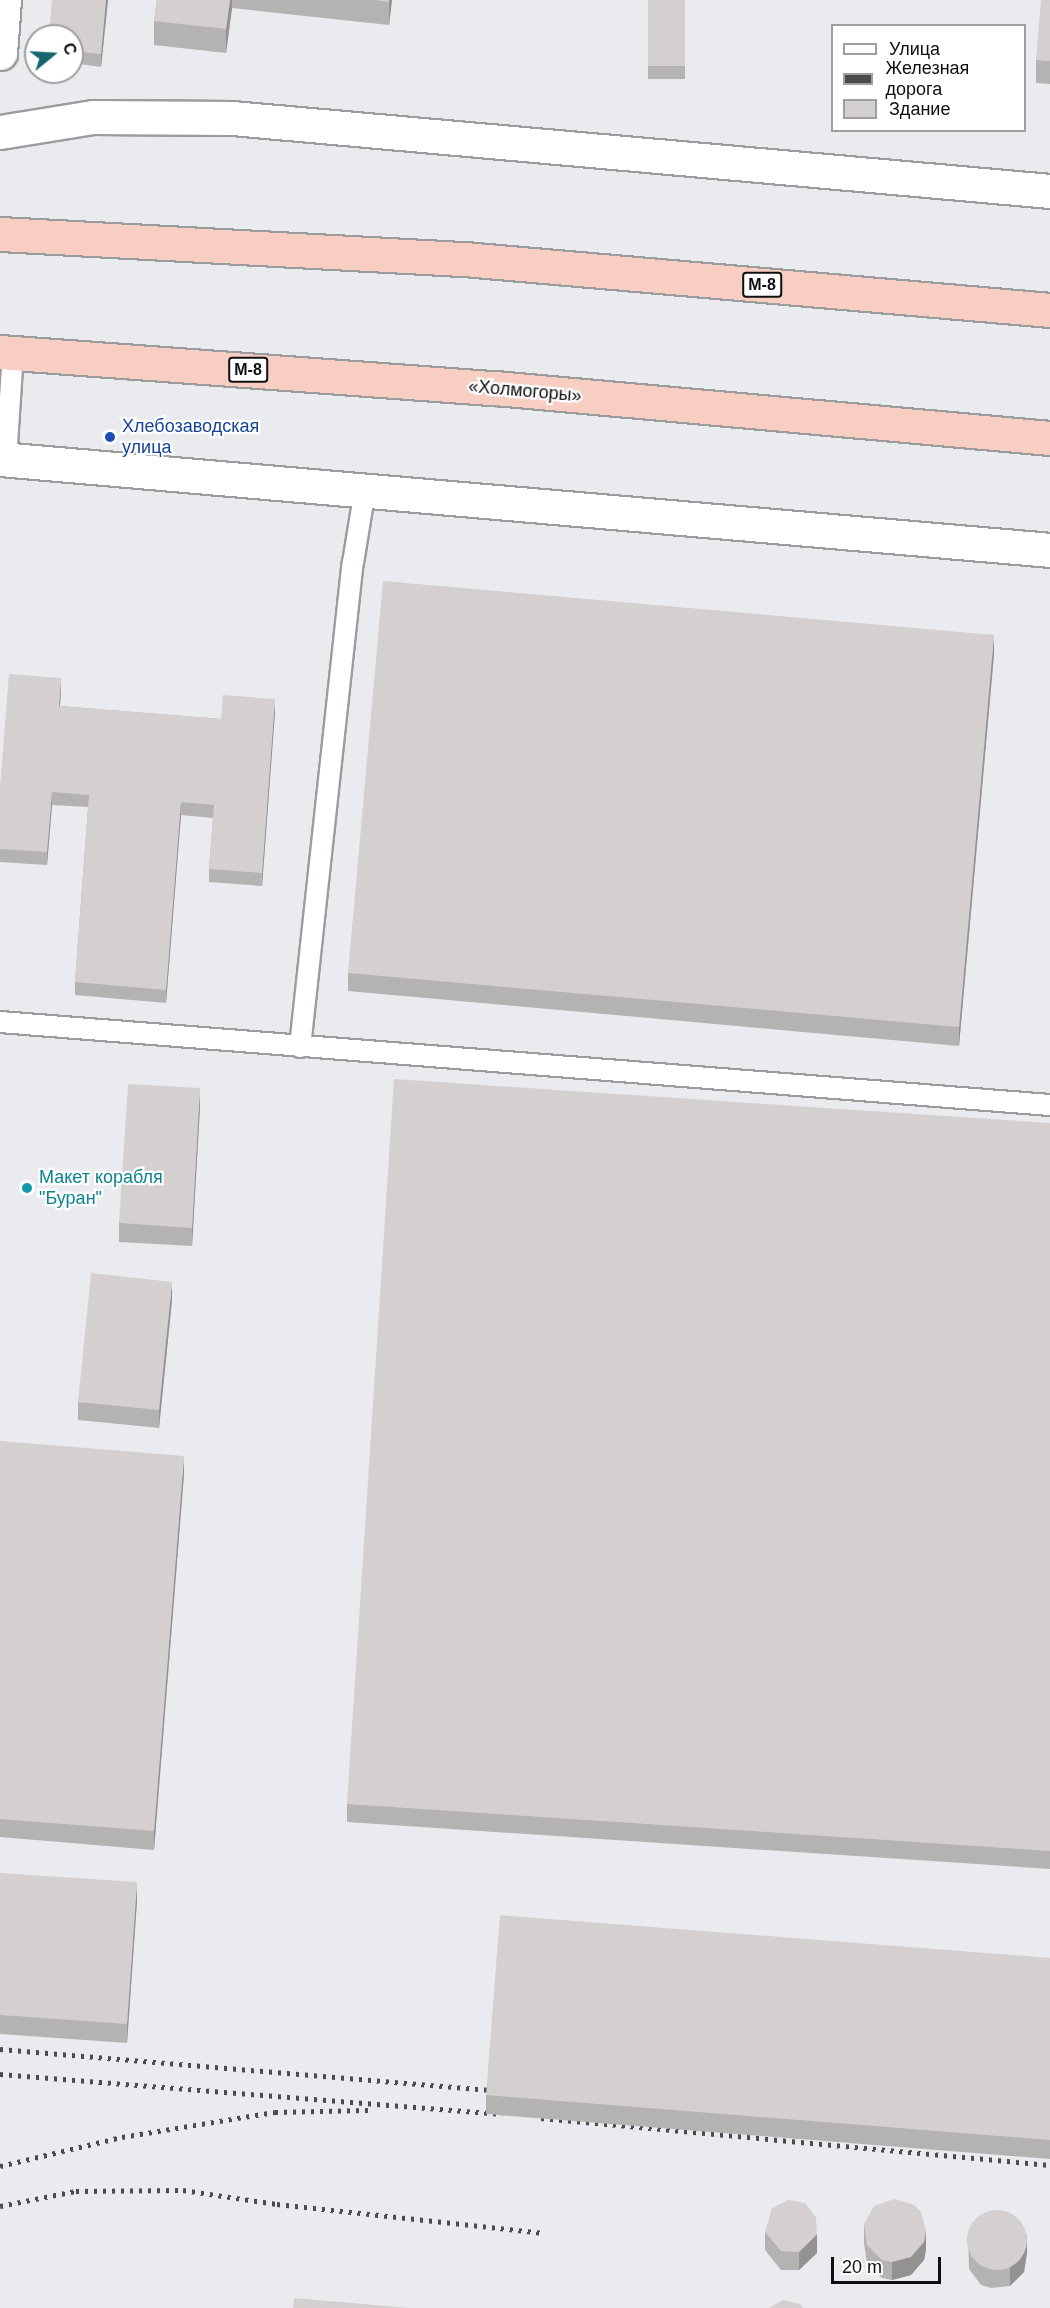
<!DOCTYPE html>
<html>
<head>
<meta charset="utf-8">
<style>
	body { margin:0 }
	#map { position:relative; width:1050px; height:2308px; overflow:hidden; background:#eaebee; font-family:Helvetica,sans-serif }
	div>[style] { position:absolute }
	[style*='--x'] { left:calc(var(--x)*1px); top:calc(var(--y)*1px); width:calc(var(--w)*1px); rotate:calc(var(--a)*1deg) }
	.roads { filter:drop-shadow(2px 0 #9b9c9e) drop-shadow(-2px 0 #9b9c9e) drop-shadow(0 2px #9b9c9e) drop-shadow(0 -2px #9b9c9e) }
	.service>* { height:20px; margin:-10px; padding:0 10px; transform-origin:10px; border-radius:10px; background:#fff }
	.tertiary>* { height:33px; margin:-16.5px; padding:0 16.5px; transform-origin:16.5px; border-radius:16.5px; background:#fff }
	.trunk>* { height:33px; margin:-16.5px; padding:0 16.5px; transform-origin:16.5px; border-radius:16.5px; background:#f8cec2 }
	.rail>* { height:4.5px; margin-top:-2.25px; transform-origin:0; background:repeating-linear-gradient(90deg,#4b4b4d 0 3px,transparent 0 9px) }
	.wall>* { inset:0; background:#b5b3b2 }
	.shaded-wall>* { inset:0; background:#949291 }
	.building>* { inset:0; background:#d3d0cf }
	.round { border-radius:50% }
	.dots>* { width:16px; height:16px; translate:-50% -50%; box-sizing:border-box; border:3px solid #fff; border-radius:50% }
	span { translate:-50% -50%; white-space:nowrap; text-align:center; line-height:1.15; -webkit-text-stroke:4.5px #fff; paint-order:stroke }
	.shield-label span { padding:2px 4px; background:#fff; border:2px solid; border-radius:4px; -webkit-text-stroke-width:0 }
	.shield-label { font-size:16px; color:#0f0f10; font-weight:700 }
	.street-label { font-size:18px; color:#0f0f10 }
	.transit-label { font-size:18px; color:#164399 }
	.left { translate:0 -50%; text-align:left }
	.culture-label { font-size:18px; color:#0d838f }
	.legend { position:absolute; left:831px; top:24px; width:195px; height:108px; box-sizing:border-box; background:#fff; border:2px solid #9f9f9f; margin:0; padding:8px 10px; list-style:none; font-size:18px; color:#0f0f10 }
	.legend li { display:flex; align-items:center; gap:12px; height:30px }
	.legend b { width:30px; border:2px solid #9f9f9f }
	.north { position:absolute; left:24px; top:24px; width:60px; height:60px; box-sizing:border-box; background:#fff; border:2px solid #9f9f9f; border-radius:50%; rotate:72deg; font-size:16px; font-weight:700; line-height:24px; text-align:center; color:#0f0f10 }
	.north::after { content:''; display:block; margin:auto; width:21px; height:27px; background:#17636e; clip-path:polygon(50% 0,100% 100%,50% 72%,0 100%) }
	.scale { position:absolute; left:831px; top:2257px; width:110px; height:27px; box-sizing:border-box; border:3px solid #0f0f10; border-top:0; padding-left:8px; font-size:18px; line-height:21px; white-space:nowrap; color:#0f0f10; -webkit-text-stroke:4px #fff; paint-order:stroke }
</style>
</head>
<body>
<div id="map">
	<div class="roads">
		<div class="service">
			<i style="--x:6;--y:460;--w:107;--a:-86.3"></i>
			<i style="--x:0;--y:1022;--w:1053;--a:4.52"></i>
			<i style="--x:300;--y:1047;--w:487;--a:-83.8"></i>
			<i style="--x:353;--y:563;--w:74;--a:-80.7"></i>
		</div>
		<div class="tertiary">
			<i style="--x:0;--y:53;--w:53;--a:-85.7"></i>
			<i style="--x:0;--y:132;--w:94;--a:-9.2"></i>
			<i style="--x:93;--y:117;--w:139;--a:0.4"></i>
			<i style="--x:232;--y:118;--w:821;--a:5.1"></i>
			<i style="--x:0;--y:459;--w:1054;--a:4.95"></i>
		</div>
		<div class="trunk">
			<i style="--x:0;--y:234;--w:476;--a:3.1"></i>
			<i style="--x:475;--y:260;--w:577;--a:4.97"></i>
			<i style="--x:0;--y:352;--w:496;--a:4.2"></i>
			<i style="--x:495;--y:388;--w:557;--a:5.15"></i>
		</div>
	</div>
	<div class="rail">
		<i style="--x:0;--y:2049;--w:504;--a:4.78"></i>
		<i style="--x:0;--y:2074;--w:504;--a:4.56"></i>
		<i style="--x:541;--y:2118;--w:511;--a:5.28"></i>
		<i style="--x:0;--y:2166;--w:125;--a:-13.4"></i>
		<i style="--x:122;--y:2137;--w:155;--a:-9.3"></i>
		<i style="--x:275;--y:2112;--w:93;--a:-1.2"></i>
		<i style="--x:0;--y:2206;--w:77;--a:-11.2"></i>
		<i style="--x:76;--y:2191;--w:107;--a:-0.5"></i>
		<i style="--x:183;--y:2190;--w:95;--a:8.5"></i>
		<i style="--x:277;--y:2204;--w:268;--a:6.2"></i>
	</div>
	<div class="wall">
		<i style="clip-path:polygon(52px 0,108px 0,101px 67px,72px 63px,72px 36px)"></i>
		<i style="clip-path:polygon(157px 0,392px 0,389px 25px,232px 8px,226px 53px,154px 45px,154px 21px)"></i>
		<i style="clip-path:polygon(648px 0,685px 0,685px 79px,648px 79px)"></i>
		<i style="clip-path:polygon(1050px 0,1050px 84px,1036px 83px,1036px 60px)"></i>
		<i style="clip-path:polygon(994px 654px,959px 1046px,348px 991px,348px 973px)"></i>
		<i style="clip-path:polygon(61px 690px,60px 706px,221px 719px,275px 712px,262px 886px,209px 882px,209px 869px,213px 818px,181px 815px,166px 1003px,75px 995px,75px 982px,88px 807px,52px 805px,47px 865px,0 862px,0 787px)"></i>
		<i style="clip-path:polygon(200px 1107px,192px 1246px,119px 1242px,119px 1223px)"></i>
		<i style="clip-path:polygon(1050px 1123px,1050px 1869px,347px 1822px,347px 1804px)"></i>
		<i style="clip-path:polygon(172px 1300px,159px 1428px,78px 1420px,78px 1402px)"></i>
		<i style="clip-path:polygon(0 1441px,184px 1474px,154px 1850px,0 1837px)"></i>
		<i style="clip-path:polygon(0 1873px,137px 1901px,127px 2043px,0 2034px)"></i>
		<i style="clip-path:polygon(1050px 1958px,1050px 2159px,486px 2114px,486px 2095px)"></i>
		<i style="clip-path:polygon(864px 2224px,926px 2250px,924px 2260px,911px 2275px,892px 2280px,882px 2278px,867px 2264px,864px 2243px)"></i>
		<i style="clip-path:polygon(968px 2231px,1027px 2253px,1024px 2272px,1010px 2286px,991px 2288px,981px 2285px,969px 2269px)"></i>
		<i style="clip-path:polygon(765px 2232px,817px 2253px,799px 2270px,781px 2270px,765px 2250px)"></i>
	</div>
	<div class="shaded-wall">
		<i style="clip-path:polygon(106px 0,108px 0,101px 67px,101px 54px)"></i>
		<i style="clip-path:polygon(230px 0,232px 0,232px 8px,226px 53px,226px 29px)"></i>
		<i style="clip-path:polygon(389px 0,392px 0,389px 25px)"></i>
		<i style="clip-path:polygon(994px 635px,994px 654px,959px 1046px,959px 1027px)"></i>
		<i style="clip-path:polygon(61px 678px,61px 690px,59px 719px,59px 706px)"></i>
		<i style="clip-path:polygon(275px 699px,275px 712px,262px 886px,262px 873px)"></i>
		<i style="clip-path:polygon(52px 792px,52px 805px,47px 865px,47px 852px)"></i>
		<i style="clip-path:polygon(181px 802px,181px 815px,166px 1003px,166px 990px)"></i>
		<i style="clip-path:polygon(200px 1088px,200px 1107px,192px 1246px,192px 1228px)"></i>
		<i style="clip-path:polygon(172px 1282px,172px 1300px,159px 1428px,159px 1410px)"></i>
		<i style="clip-path:polygon(184px 1456px,184px 1474px,154px 1850px,154px 1831px)"></i>
		<i style="clip-path:polygon(137px 1882px,137px 1901px,127px 2043px,127px 2024px)"></i>
		<i style="clip-path:polygon(926px 2231px,926px 2250px,924px 2260px,911px 2275px,892px 2280px,892px 2262px)"></i>
		<i style="clip-path:polygon(817px 2234px,817px 2253px,799px 2270px,799px 2252px)"></i>
		<i style="clip-path:polygon(1027px 2234px,1027px 2253px,1024px 2272px,1010px 2286px,1010px 2268px)"></i>
	</div>
	<div class="building">
		<i style="clip-path:polygon(52px 0,106px 0,101px 54px,72px 51px,72px 36px,49px 36px)"></i>
		<i style="clip-path:polygon(157px 0,230px 0,226px 29px,154px 21px)"></i>
		<i style="clip-path:polygon(374px 0,389px 0,389px 2px)"></i>
		<i style="clip-path:polygon(648px 0,685px 0,685px 66px,648px 66px)"></i>
		<i style="clip-path:polygon(1041px 0,1050px 0,1050px 61px,1036px 60px)"></i>
		<i style="clip-path:polygon(383px 581px,994px 635px,959px 1027px,348px 973px)"></i>
		<i style="clip-path:polygon(9px 674px,61px 678px,59px 706px,221px 719px,223px 695px,275px 699px,262px 873px,209px 869px,214px 805px,181px 802px,166px 990px,75px 982px,89px 795px,52px 792px,47px 852px,0 849px,0 787px)"></i>
		<i style="clip-path:polygon(394px 1079px,1050px 1123px,1050px 1851px,347px 1804px)"></i>
		<i style="clip-path:polygon(128px 1084px,200px 1088px,192px 1228px,119px 1223px)"></i>
		<i style="clip-path:polygon(91px 1273px,172px 1282px,159px 1410px,78px 1402px)"></i>
		<i style="clip-path:polygon(0 1441px,184px 1456px,154px 1831px,0 1819px)"></i>
		<i style="clip-path:polygon(0 1873px,137px 1882px,127px 2024px,0 2015px)"></i>
		<i style="clip-path:polygon(500px 1915px,1050px 1958px,1050px 2140px,486px 2095px)"></i>
		<i style="clip-path:polygon(894px 2199px,914px 2205px,921px 2212px,926px 2231px,924px 2242px,911px 2257px,892px 2262px,882px 2260px,867px 2245px,864px 2224px,874px 2206px)"></i>
		<i style="clip-path:polygon(788px 2200px,805px 2203px,816px 2217px,817px 2234px,799px 2252px,781px 2251px,765px 2232px,772px 2208px)"></i>
		<i class="round" style="left:967px;top:2210px;width:60px;height:60px"></i>
		<i style="clip-path:polygon(294px 2298px,409px 2308px,293px 2308px)"></i>
		<i style="clip-path:polygon(783px 2300px,800px 2304px,803px 2308px,769px 2308px)"></i>
	</div>
	<div class="dots">
		<i style="left:110px;top:437px;background:#1a4fb4"></i>
		<i style="left:27px;top:1188px;background:#0f9aa8"></i>
	</div>
	<div class="shield-label">
		<span style="left:762px;top:285px">М-8</span>
		<span style="left:248px;top:370px">М-8</span>
	</div>
	<div class="street-label">
		<span style="left:525px;top:391px;rotate:5deg">«Холмогоры»</span>
	</div>
	<div class="transit-label">
		<span class="left" style="left:122px;top:437px">Хлебозаводская<br>улица</span>
	</div>
	<div class="culture-label">
		<span class="left" style="left:39px;top:1188px">Макет корабля<br>"Буран"</span>
	</div>
	<ul class="legend">
	<li><b style="height:8px;background:#fff"></b>Улица</li>
	<li><b style="height:8px;background:#4b4b4d"></b>Железная дорога</li>
	<li><b style="height:16px;background:#d3d0cf"></b>Здание</li>
	</ul>
	<div class="north">С</div>
	<div class="scale">20 m</div>
</div>
</body>
</html>
